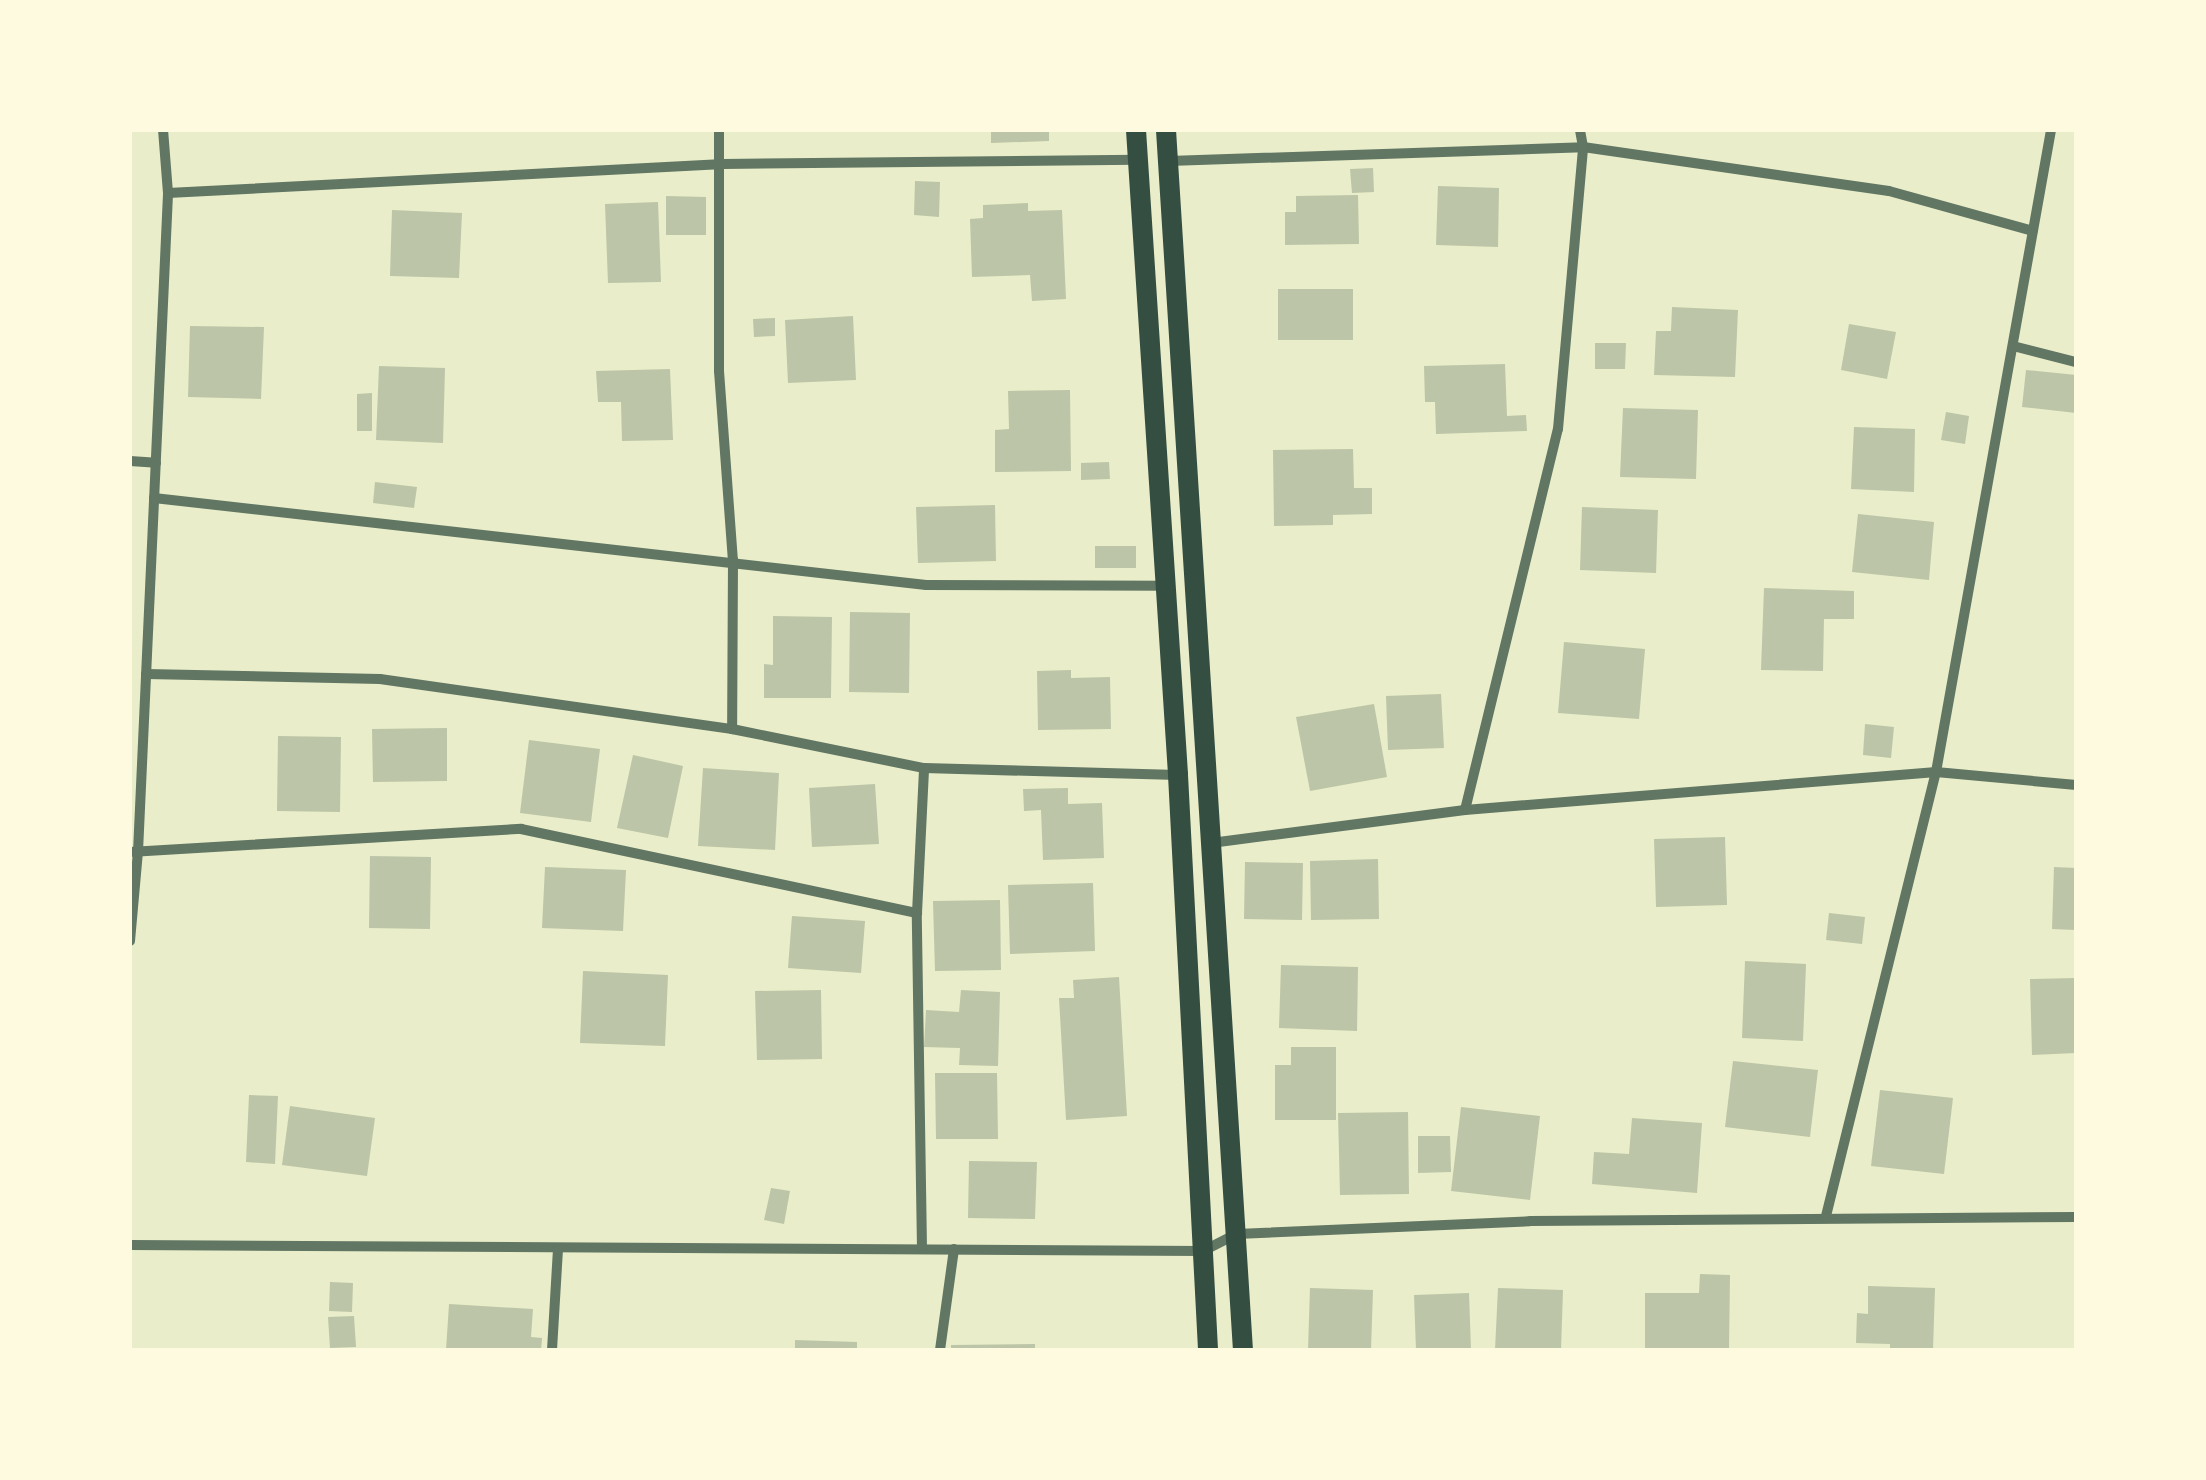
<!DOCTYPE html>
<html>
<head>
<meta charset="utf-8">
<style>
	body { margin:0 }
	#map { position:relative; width:2206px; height:1480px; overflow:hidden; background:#e9edc9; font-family:"Varela Round",sans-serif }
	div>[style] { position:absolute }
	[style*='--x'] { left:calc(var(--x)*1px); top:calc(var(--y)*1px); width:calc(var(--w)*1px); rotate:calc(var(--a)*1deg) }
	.building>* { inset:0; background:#bcc5a7 }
	.minor>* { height:10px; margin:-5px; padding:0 5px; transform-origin:5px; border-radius:5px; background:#617663 }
	.secondary>* { height:20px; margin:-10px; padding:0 10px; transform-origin:10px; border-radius:10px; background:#344e41 }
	span { translate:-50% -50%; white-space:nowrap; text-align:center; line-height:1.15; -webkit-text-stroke:8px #fefae0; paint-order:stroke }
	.frame { position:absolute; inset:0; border:132px solid #fefae0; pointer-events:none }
</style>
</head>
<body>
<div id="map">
	<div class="building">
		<i style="clip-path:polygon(991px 130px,1049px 130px,1049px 141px,991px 143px)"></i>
		<i style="clip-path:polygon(1373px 168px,1374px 192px,1352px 193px,1350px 169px)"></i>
		<i style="clip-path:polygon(915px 181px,940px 182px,939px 217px,914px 215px)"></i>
		<i style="clip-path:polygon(1438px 186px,1499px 188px,1498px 247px,1436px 245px)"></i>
		<i style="clip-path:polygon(1358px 195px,1359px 244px,1285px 245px,1285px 212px,1296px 212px,1296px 196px)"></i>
		<i style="clip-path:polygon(666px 196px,706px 197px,706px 235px,666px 235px)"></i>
		<i style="clip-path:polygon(658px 202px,661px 282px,608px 283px,605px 204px)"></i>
		<i style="clip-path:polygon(1028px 203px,1028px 211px,1062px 210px,1066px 299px,1032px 301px,1030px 275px,972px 277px,970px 219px,983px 218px,983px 205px)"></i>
		<i style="clip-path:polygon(392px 210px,462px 213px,459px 278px,390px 276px)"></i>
		<i style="clip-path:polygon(1278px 289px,1353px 289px,1353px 340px,1278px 340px)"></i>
		<i style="clip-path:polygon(1672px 307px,1738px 310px,1735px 377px,1654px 375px,1656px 331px,1671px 331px)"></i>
		<i style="clip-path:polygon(853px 316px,856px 380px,788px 383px,785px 320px)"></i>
		<i style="clip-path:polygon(775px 318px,775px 336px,754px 337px,753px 319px)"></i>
		<i style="clip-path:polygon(1849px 324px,1896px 332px,1887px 379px,1841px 370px)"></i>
		<i style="clip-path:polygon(190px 326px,264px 327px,261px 399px,188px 397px)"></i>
		<i style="clip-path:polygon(1595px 343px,1626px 343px,1625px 369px,1595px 369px)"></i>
		<i style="clip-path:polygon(1505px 364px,1507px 416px,1526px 415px,1527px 431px,1436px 434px,1435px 402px,1425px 402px,1424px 366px)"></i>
		<i style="clip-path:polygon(379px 366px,445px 368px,443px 443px,376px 440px)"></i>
		<i style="clip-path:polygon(670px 369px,673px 440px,622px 441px,621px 402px,598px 402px,596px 371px)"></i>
		<i style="clip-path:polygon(2026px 370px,2076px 375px,2076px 413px,2022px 407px)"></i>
		<i style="clip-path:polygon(1070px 390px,1071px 471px,995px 472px,995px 430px,1009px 429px,1008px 391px)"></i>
		<i style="clip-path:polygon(372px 393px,372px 431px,357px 431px,357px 394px)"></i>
		<i style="clip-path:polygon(1623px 408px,1698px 410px,1696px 479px,1620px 477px)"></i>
		<i style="clip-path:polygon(1946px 412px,1969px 416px,1965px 444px,1941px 440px)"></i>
		<i style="clip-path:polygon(1854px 427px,1915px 429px,1914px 492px,1851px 489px)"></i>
		<i style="clip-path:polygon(1353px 449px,1354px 488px,1372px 488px,1372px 514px,1333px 515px,1333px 525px,1274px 526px,1273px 450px)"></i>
		<i style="clip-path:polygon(1109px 462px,1110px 479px,1081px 480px,1081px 463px)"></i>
		<i style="clip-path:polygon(375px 482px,417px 487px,414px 508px,373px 503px)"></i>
		<i style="clip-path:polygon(995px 505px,996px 561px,918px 563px,916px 507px)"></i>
		<i style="clip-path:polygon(1582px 507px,1658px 510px,1656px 573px,1580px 570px)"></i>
		<i style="clip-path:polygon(1858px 514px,1934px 522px,1929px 580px,1852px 572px)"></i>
		<i style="clip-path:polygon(1095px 546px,1136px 546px,1136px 568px,1095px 568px)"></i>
		<i style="clip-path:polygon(1764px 588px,1854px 591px,1854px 619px,1824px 619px,1823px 671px,1761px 670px)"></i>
		<i style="clip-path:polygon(850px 612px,910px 613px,909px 693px,849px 692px)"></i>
		<i style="clip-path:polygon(773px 616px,832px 617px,831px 698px,764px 698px,764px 664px,773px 665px)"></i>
		<i style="clip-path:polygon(1564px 642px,1645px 649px,1639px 719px,1558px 713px)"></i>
		<i style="clip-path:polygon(1071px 670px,1071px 678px,1110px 677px,1111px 729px,1038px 730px,1037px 671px)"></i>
		<i style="clip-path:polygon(1441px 694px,1444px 748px,1388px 750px,1386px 696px)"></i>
		<i style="clip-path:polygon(1374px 704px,1387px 777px,1310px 791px,1296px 717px)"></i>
		<i style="clip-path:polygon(1865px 724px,1894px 727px,1891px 758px,1863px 755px)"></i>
		<i style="clip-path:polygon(447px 728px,447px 781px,373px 782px,372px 729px)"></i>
		<i style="clip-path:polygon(278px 736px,341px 737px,340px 812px,277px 811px)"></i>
		<i style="clip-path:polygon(529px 740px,600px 749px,591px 822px,520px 813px)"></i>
		<i style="clip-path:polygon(633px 755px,683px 766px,668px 838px,617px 828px)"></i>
		<i style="clip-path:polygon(703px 768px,779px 773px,775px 850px,698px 846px)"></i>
		<i style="clip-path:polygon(875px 784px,879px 844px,812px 847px,809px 788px)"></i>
		<i style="clip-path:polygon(1068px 788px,1068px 804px,1102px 803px,1104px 858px,1043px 860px,1041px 810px,1024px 811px,1023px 789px)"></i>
		<i style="clip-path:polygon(1725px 837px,1727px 905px,1656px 907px,1654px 839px)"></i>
		<i style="clip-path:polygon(370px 856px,431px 857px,430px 929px,369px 928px)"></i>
		<i style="clip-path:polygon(1378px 859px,1379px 919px,1311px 920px,1310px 861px)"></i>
		<i style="clip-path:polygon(1245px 862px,1303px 863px,1302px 920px,1244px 919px)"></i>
		<i style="clip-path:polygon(545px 867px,626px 870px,623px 931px,542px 928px)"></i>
		<i style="clip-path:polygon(2054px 867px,2076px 868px,2076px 930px,2052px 929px)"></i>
		<i style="clip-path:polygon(1093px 883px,1095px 951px,1010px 954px,1008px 885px)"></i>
		<i style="clip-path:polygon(1000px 900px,1001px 970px,935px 971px,933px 901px)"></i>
		<i style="clip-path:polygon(1829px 913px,1865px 917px,1862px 944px,1826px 940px)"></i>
		<i style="clip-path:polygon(792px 916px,865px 921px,861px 973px,788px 968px)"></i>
		<i style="clip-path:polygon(1745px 961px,1806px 964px,1803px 1041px,1742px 1038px)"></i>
		<i style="clip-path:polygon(1281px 965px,1358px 967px,1357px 1031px,1279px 1028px)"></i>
		<i style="clip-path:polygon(583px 971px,668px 975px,665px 1046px,580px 1043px)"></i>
		<i style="clip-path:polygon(1119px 977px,1127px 1116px,1066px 1120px,1059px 998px,1074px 998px,1073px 980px)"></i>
		<i style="clip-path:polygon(2076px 978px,2076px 1053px,2032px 1055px,2030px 979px)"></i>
		<i style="clip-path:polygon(821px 990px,822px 1059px,757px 1060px,755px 991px)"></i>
		<i style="clip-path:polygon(961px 990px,1000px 992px,998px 1066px,959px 1065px,960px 1048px,924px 1047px,926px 1010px,959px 1012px)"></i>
		<i style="clip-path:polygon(1291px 1047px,1336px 1047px,1336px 1120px,1275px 1120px,1275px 1065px,1291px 1065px)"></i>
		<i style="clip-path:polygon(1733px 1061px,1818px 1070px,1810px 1137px,1725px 1127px)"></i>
		<i style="clip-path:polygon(935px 1073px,997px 1073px,998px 1139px,936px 1139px)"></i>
		<i style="clip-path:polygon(1880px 1090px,1953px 1098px,1944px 1174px,1871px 1166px)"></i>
		<i style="clip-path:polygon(249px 1095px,278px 1096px,275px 1164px,246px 1162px)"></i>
		<i style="clip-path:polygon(290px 1106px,375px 1118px,367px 1176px,282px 1165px)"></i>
		<i style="clip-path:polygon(1461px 1107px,1540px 1116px,1530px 1200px,1451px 1191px)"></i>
		<i style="clip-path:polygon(1408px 1112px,1409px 1194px,1340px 1195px,1338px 1113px)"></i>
		<i style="clip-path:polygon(1632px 1118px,1702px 1123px,1697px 1193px,1592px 1184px,1594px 1152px,1629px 1154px)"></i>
		<i style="clip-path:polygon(1418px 1136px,1450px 1136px,1451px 1172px,1418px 1173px)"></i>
		<i style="clip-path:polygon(969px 1161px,1037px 1162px,1035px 1219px,968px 1218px)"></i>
		<i style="clip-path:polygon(771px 1188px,790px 1191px,784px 1224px,764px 1220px)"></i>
		<i style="clip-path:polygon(1700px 1274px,1730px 1275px,1729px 1350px,1645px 1350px,1645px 1293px,1699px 1293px)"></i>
		<i style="clip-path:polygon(330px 1282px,353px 1283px,352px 1312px,329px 1311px)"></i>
		<i style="clip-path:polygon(1868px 1286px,1935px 1288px,1933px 1350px,1890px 1350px,1890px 1344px,1856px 1343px,1857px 1313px,1868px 1314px)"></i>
		<i style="clip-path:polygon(1310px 1288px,1373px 1290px,1371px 1350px,1308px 1350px)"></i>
		<i style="clip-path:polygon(1498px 1288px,1563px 1290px,1561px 1350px,1495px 1350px)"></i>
		<i style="clip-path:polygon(1469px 1293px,1471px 1350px,1416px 1350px,1414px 1295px)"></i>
		<i style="clip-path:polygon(449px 1304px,533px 1309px,531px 1337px,542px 1338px,541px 1350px,446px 1350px)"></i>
		<i style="clip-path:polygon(354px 1316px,356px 1347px,330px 1348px,328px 1317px)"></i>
		<i style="clip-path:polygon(795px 1340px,857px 1342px,857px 1350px,795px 1350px)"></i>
		<i style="clip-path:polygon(1035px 1344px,1035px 1350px,951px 1350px,951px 1345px)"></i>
	</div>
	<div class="minor">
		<i style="--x:719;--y:130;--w:241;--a:90"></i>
		<i style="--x:719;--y:371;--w:190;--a:85.8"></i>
		<i style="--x:733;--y:560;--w:169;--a:90.3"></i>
		<i style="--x:1169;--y:161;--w:414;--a:-1.9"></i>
		<i style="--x:1583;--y:147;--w:309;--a:8.2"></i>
		<i style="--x:1889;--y:191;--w:149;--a:15.5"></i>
		<i style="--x:168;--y:193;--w:556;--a:-2.99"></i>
		<i style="--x:723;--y:164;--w:414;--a:-0.6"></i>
		<i style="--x:2013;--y:346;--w:65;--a:14.3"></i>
		<i style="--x:130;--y:461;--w:26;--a:4"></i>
		<i style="--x:154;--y:498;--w:777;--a:6.43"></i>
		<i style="--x:926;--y:585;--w:240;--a:0.2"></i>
		<i style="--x:146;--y:674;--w:234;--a:1.2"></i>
		<i style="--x:380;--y:679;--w:356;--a:8.1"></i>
		<i style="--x:732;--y:729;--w:196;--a:11.5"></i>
		<i style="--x:924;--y:768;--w:254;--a:1.6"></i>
		<i style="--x:1465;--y:810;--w:392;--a:-76.3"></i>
		<i style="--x:1558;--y:429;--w:283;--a:-84.9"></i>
		<i style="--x:1583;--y:147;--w:17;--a:-100"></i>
		<i style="--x:1211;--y:843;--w:256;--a:-7.4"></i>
		<i style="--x:1465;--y:810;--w:473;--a:-4.6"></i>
		<i style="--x:1936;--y:772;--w:141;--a:5.3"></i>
		<i style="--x:130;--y:852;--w:392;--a:-3.4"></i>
		<i style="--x:521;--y:829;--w:405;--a:12"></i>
		<i style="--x:130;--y:941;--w:89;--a:-84.9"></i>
		<i style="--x:138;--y:852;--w:660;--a:-87.39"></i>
		<i style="--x:168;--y:193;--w:63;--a:-94.5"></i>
		<i style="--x:1826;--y:1216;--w:457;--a:-76.1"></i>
		<i style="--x:1936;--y:772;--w:652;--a:-79.84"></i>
		<i style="--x:130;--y:1245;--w:1073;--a:0.32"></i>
		<i style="--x:1203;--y:1251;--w:38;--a:-27"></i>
		<i style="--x:1237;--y:1234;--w:293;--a:-2.5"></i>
		<i style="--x:1530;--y:1221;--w:546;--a:-0.42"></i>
		<i style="--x:922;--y:1249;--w:336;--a:-90.9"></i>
		<i style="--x:917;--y:913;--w:145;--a:-87.2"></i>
		<i style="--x:552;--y:1350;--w:102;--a:-86.6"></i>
		<i style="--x:940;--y:1350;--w:102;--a:-82.1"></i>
	</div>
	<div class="secondary">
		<i style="--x:1136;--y:130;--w:646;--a:86.27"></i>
		<i style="--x:1178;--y:775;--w:576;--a:87.01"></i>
		<i style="--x:1166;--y:130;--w:1222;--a:86.39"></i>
	</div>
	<div class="frame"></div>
</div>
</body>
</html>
